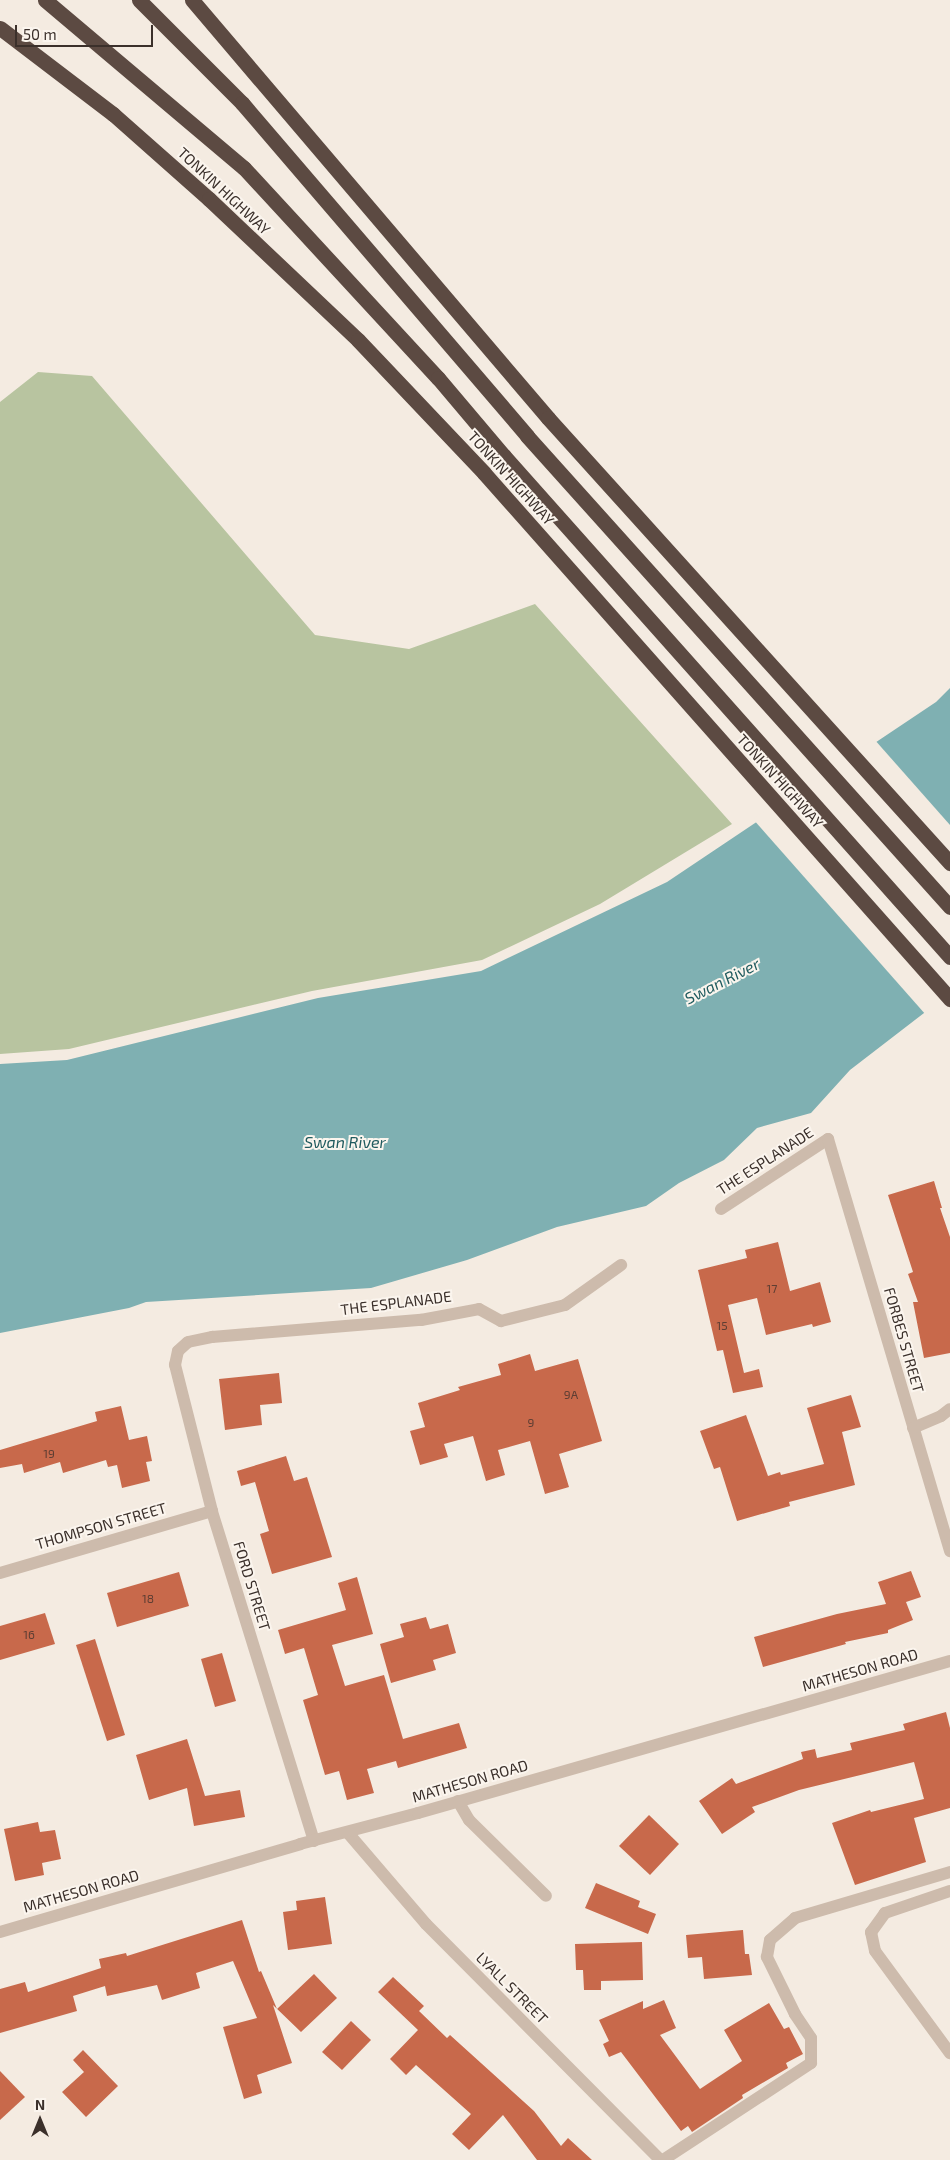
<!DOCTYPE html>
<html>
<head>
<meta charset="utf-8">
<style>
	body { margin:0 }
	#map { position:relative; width:950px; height:2160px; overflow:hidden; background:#f4ebe1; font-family:"Exo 2",sans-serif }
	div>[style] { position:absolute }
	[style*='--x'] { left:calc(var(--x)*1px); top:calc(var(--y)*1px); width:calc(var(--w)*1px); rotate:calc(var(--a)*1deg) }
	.green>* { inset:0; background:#b8c4a0 }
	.water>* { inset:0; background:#7fb0b2 }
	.pier>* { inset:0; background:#f4ebe1 }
	.building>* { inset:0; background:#c8694b }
	.minor>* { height:12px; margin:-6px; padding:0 6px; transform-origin:6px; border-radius:6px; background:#cdbbac }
	.highway>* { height:15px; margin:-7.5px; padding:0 7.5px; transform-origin:7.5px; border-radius:7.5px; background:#5c4a42 }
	span { translate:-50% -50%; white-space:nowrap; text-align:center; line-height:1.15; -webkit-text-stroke:4px #fbf5ee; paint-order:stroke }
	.number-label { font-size:12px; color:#5e3e33 }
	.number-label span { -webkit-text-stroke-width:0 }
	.street-label { font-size:15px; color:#3b302b }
	.water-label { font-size:16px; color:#1f5a5e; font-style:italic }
	.north { position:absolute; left:15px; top:2095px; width:50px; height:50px; -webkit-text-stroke:4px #fbf5ee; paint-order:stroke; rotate:0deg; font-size:14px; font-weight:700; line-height:20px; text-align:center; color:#3b302b }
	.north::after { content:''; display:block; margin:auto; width:18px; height:22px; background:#3b302b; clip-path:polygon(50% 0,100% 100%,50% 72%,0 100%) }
	.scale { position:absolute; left:15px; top:25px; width:138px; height:22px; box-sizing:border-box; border:2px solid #3b302b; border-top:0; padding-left:6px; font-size:15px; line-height:18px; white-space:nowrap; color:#3b302b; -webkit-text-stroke:4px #fbf5ee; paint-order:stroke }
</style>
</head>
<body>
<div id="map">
	<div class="green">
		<i style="clip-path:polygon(38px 372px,92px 376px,315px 635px,409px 649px,535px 604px,732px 824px,600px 904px,482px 960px,312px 991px,69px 1049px,0 1054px,0 402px)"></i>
	</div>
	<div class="water">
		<i style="clip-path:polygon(950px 688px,950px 993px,850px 1070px,811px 1113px,757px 1128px,724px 1160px,679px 1183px,646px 1206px,557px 1227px,467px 1260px,371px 1288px,146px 1302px,129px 1308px,0 1333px,0 1064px,67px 1060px,318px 998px,481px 971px,667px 882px,936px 702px)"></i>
	</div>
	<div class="pier">
		<i style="clip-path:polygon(874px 739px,950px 825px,950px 996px,926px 1015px,753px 819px)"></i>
	</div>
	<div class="building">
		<i style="clip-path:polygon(934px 1181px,942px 1208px,940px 1208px,950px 1237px,950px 1353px,924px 1358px,913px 1302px,918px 1302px,908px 1274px,913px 1272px,888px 1195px)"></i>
		<i style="clip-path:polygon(778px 1242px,790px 1291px,820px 1282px,831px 1322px,813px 1327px,812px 1324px,766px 1335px,757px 1298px,728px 1305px,744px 1373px,759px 1369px,763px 1387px,733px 1393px,723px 1350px,717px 1351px,698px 1270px,747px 1258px,745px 1250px)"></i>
		<i style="clip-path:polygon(530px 1354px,535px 1371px,578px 1359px,602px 1441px,559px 1454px,569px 1487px,545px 1494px,530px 1441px,498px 1450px,505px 1475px,486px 1481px,473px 1436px,444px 1444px,448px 1457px,420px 1465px,410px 1431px,425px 1427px,418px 1403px,460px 1390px,458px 1387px,501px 1375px,498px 1364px)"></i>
		<i style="clip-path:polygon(279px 1373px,282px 1403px,260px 1405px,262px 1425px,225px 1430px,219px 1379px)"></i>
		<i style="clip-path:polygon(851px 1395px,861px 1427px,842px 1432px,855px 1485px,789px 1502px,790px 1506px,737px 1521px,720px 1467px,714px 1469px,700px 1431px,746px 1415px,768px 1476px,780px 1472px,781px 1475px,824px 1464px,807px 1408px)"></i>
		<i style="clip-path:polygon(121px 1406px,129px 1440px,147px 1436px,152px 1461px,146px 1462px,150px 1481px,122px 1488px,117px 1465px,108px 1467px,106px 1460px,63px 1473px,60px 1462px,24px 1473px,22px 1464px,0 1468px,0 1450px,97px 1421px,95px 1412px)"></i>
		<i style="clip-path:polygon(286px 1456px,294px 1481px,307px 1477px,332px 1557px,272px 1574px,260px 1534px,269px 1531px,255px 1482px,241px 1486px,237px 1471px)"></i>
		<i style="clip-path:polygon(911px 1571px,921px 1597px,906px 1602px,913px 1620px,888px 1630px,888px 1633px,845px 1642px,846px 1644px,763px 1667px,754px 1637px,837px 1614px,886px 1604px,878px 1582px)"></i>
		<i style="clip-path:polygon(179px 1572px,189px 1606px,117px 1627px,107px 1593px)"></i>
		<i style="clip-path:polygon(357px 1577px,373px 1634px,332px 1645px,345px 1686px,384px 1675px,403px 1739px,459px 1723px,467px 1748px,398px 1768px,396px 1761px,367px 1769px,374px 1793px,347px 1800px,339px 1771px,325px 1775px,303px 1700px,318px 1695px,304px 1648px,285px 1654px,278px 1630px,346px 1610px,338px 1583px)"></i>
		<i style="clip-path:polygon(45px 1613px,55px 1644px,0 1660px,0 1626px)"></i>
		<i style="clip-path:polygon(426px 1617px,430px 1629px,448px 1624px,456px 1653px,433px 1660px,436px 1670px,391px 1683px,380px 1644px,404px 1637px,400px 1624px)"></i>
		<i style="clip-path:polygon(95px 1639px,125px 1735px,107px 1741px,76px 1645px)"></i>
		<i style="clip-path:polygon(222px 1653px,236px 1701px,215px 1707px,201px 1659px)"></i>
		<i style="clip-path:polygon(946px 1712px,950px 1728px,950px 1808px,914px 1818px,926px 1862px,855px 1885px,832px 1823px,870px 1810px,871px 1812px,924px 1799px,914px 1762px,799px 1790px,752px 1807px,755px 1812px,722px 1834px,699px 1801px,732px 1778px,736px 1784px,803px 1759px,801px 1752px,815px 1749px,817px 1758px,852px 1750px,850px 1743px,905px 1730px,903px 1724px)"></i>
		<i style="clip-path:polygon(187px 1739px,205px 1796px,240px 1790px,245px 1817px,194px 1826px,187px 1788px,149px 1800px,136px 1755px)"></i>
		<i style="clip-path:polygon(649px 1815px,679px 1844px,650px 1875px,619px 1846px)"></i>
		<i style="clip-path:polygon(38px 1822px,40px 1832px,55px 1830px,61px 1859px,42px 1863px,44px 1875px,15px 1881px,4px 1829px)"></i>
		<i style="clip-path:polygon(596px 1883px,640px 1901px,638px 1907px,656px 1914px,648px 1934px,585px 1908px)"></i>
		<i style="clip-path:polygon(325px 1897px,332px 1944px,288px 1950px,283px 1912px,297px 1910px,296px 1901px)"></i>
		<i style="clip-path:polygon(242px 1920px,259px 1972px,261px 1971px,277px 2009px,314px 1974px,337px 1998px,301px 2032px,273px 2005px,292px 2063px,257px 2075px,262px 2093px,244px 2099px,223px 2027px,257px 2018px,233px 1961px,196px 1973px,200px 1988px,162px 2000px,157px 1985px,107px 1996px,105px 1986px,73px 1996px,77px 2011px,0 2033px,0 1989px,25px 1982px,28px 1992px,101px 1968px,99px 1959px,126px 1953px,127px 1956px)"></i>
		<i style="clip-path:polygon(743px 1930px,745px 1954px,749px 1954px,752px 1975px,704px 1979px,702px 1957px,688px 1958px,686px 1935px)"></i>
		<i style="clip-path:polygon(642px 1942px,643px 1980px,601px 1981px,601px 1990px,584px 1990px,583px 1970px,576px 1970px,575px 1944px)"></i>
		<i style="clip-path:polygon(393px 1977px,424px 2006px,419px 2011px,447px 2038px,450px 2035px,534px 2111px,561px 2146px,568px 2138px,592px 2160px,537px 2160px,503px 2115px,469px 2150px,452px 2134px,471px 2114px,416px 2065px,406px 2075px,390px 2059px,418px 2030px,378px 1992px)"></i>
		<i style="clip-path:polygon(664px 2000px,676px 2028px,660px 2035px,700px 2089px,742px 2061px,724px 2030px,769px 2003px,784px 2029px,789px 2027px,803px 2054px,786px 2063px,788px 2068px,742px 2095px,743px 2098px,692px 2132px,688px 2126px,681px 2131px,621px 2052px,609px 2057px,603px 2044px,609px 2041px,599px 2020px,643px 2001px,643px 2009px)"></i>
		<i style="clip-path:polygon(351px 2021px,371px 2040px,342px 2070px,322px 2052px)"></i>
		<i style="clip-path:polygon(83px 2050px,118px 2086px,86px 2117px,62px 2092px,84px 2072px,73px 2060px)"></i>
		<i style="clip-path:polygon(0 2071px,25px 2097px,0 2120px)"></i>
	</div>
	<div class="minor">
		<i style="--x:721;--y:1209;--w:128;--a:-33.2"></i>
		<i style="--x:828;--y:1139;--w:430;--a:73.5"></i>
		<i style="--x:913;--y:1428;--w:30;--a:-23"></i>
		<i style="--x:941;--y:1416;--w:11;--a:-38"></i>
		<i style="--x:0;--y:1573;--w:221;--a:-16.3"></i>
		<i style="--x:458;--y:1801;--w:22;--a:60"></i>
		<i style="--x:469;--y:1820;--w:108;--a:44.6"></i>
		<i style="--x:348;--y:1833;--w:120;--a:49.4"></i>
		<i style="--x:426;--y:1924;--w:332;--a:45.2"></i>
		<i style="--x:314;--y:1841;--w:345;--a:-107.2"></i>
		<i style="--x:212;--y:1511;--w:151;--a:-104.2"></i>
		<i style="--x:175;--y:1365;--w:14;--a:-78"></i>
		<i style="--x:178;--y:1351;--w:13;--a:-42"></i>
		<i style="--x:188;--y:1342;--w:25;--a:-12"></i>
		<i style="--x:212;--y:1337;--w:210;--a:-4.7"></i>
		<i style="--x:421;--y:1320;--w:59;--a:-10.7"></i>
		<i style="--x:479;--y:1309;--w:25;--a:29"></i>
		<i style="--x:501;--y:1321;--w:66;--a:-14"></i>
		<i style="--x:565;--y:1305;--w:69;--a:-35.5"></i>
		<i style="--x:950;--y:1891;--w:69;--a:161.3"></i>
		<i style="--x:885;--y:1913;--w:24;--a:126"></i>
		<i style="--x:871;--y:1932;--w:19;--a:78"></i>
		<i style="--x:875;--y:1951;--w:127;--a:53.7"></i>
		<i style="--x:0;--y:1932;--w:313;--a:-16.3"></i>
		<i style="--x:300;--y:1844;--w:122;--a:-14.7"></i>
		<i style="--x:418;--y:1813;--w:553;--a:-15.95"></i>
		<i style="--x:663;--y:2160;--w:177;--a:-33.2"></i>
		<i style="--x:811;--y:2063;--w:25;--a:-90"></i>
		<i style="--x:811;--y:2038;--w:29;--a:-124"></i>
		<i style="--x:795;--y:2014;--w:64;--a:-116.2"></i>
		<i style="--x:767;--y:1957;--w:17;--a:-80"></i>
		<i style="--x:770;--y:1940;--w:33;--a:-41"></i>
		<i style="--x:795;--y:1918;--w:162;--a:-16.5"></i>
	</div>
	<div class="highway">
		<i style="--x:45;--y:0;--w:260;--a:40.2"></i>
		<i style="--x:244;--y:168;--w:286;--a:47.3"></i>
		<i style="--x:438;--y:378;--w:102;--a:49.8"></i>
		<i style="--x:504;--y:456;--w:671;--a:48.32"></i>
		<i style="--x:139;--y:0;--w:146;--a:45"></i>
		<i style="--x:242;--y:103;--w:438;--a:49.4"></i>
		<i style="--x:527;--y:436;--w:633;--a:48.07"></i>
		<i style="--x:192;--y:0;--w:549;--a:49.58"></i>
		<i style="--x:548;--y:418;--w:600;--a:47.91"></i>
		<i style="--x:0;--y:28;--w:142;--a:37.3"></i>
		<i style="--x:113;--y:114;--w:128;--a:41.5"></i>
		<i style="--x:209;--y:199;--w:205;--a:43.4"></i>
		<i style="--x:358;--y:340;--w:183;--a:46.5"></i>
		<i style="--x:484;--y:473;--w:703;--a:48.46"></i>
	</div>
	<div class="number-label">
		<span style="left:772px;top:1289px">17</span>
		<span style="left:722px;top:1326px">15</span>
		<span style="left:571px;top:1395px">9A</span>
		<span style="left:531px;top:1423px">9</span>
		<span style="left:49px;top:1454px">19</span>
		<span style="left:148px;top:1599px">18</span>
		<span style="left:29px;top:1635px">16</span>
	</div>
	<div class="street-label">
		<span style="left:224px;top:191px;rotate:43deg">TONKIN HIGHWAY</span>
		<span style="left:511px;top:478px;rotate:48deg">TONKIN HIGHWAY</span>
		<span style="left:780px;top:781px;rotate:48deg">TONKIN HIGHWAY</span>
		<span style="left:765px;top:1161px;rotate:-33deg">THE ESPLANADE</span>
		<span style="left:396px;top:1303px;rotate:-7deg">THE ESPLANADE</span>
		<span style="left:904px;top:1340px;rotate:74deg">FORBES STREET</span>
		<span style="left:101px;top:1526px;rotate:-16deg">THOMPSON STREET</span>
		<span style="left:252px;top:1586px;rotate:73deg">FORD STREET</span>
		<span style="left:860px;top:1670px;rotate:-16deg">MATHESON ROAD</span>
		<span style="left:470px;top:1781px;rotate:-16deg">MATHESON ROAD</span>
		<span style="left:81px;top:1891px;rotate:-16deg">MATHESON ROAD</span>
		<span style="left:512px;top:1988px;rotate:45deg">LYALL STREET</span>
	</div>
	<div class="water-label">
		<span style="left:722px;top:981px;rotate:-27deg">Swan River</span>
		<span style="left:345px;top:1142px">Swan River</span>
	</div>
	<div class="north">N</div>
	<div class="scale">50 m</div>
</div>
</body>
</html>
